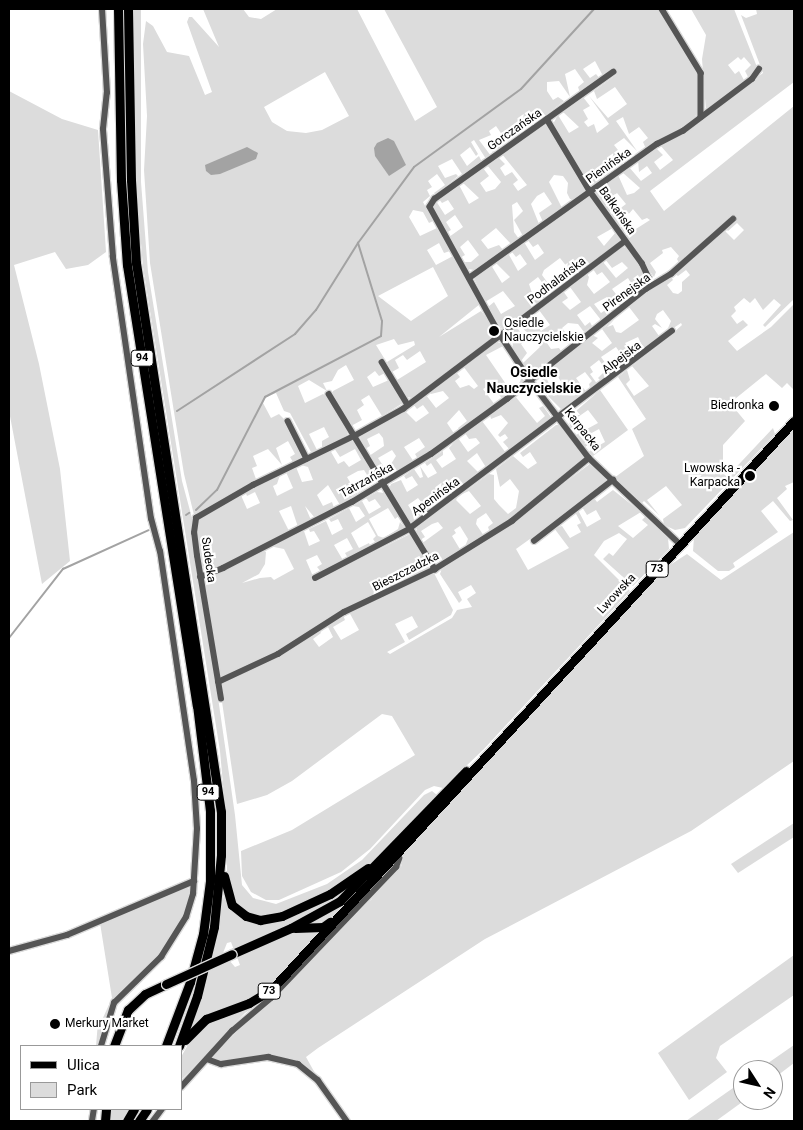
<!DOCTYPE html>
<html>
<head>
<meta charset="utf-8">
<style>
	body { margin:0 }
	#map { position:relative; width:803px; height:1130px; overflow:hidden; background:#fff; font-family:Roboto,sans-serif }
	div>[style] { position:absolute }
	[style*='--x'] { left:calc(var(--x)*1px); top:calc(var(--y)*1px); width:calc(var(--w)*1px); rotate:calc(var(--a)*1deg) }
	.green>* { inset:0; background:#dcdcdc }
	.water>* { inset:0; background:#a3a3a3 }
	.stream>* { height:2px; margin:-1px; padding:0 1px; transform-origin:1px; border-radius:1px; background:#a3a3a3 }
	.roads { filter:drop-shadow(1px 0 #dbdbdb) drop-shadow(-1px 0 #dbdbdb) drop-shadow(0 1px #dbdbdb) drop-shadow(0 -1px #dbdbdb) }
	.minor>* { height:5.5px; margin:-2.75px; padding:0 2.75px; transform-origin:2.75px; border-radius:2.75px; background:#555 }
	.primary>* { height:9px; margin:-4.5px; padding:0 4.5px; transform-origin:4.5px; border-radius:4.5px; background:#000 }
	.bridges { filter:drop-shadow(1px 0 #dbdbdb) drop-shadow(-1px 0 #dbdbdb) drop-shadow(0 1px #dbdbdb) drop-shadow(0 -1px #dbdbdb) }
	.primary-bridge>* { height:9px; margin:-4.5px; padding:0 4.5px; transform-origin:4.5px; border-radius:4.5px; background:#000 }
	.dots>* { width:14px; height:14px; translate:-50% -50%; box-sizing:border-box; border:2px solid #fff; border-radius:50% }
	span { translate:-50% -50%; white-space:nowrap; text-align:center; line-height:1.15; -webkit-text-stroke:4.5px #fff; paint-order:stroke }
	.shield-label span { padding:1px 4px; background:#fff; border:1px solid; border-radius:4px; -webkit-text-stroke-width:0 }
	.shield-label { font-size:11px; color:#000; font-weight:700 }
	.street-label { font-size:12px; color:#000 }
	.poi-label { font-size:12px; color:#000 }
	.left { translate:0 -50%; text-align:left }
	.right { translate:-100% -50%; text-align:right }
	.neighbourhood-label { font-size:14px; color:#000; font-weight:700 }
	.frame { position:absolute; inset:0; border:10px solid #000; pointer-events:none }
	.legend { position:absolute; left:20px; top:1045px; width:162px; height:65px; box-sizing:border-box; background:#fff; border:1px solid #999; margin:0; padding:6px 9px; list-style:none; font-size:15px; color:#000 }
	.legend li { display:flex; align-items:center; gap:10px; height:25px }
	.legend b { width:25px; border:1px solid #999 }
	.north { position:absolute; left:733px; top:1060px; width:50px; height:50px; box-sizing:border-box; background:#fff; border:1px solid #999; border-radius:50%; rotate:125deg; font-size:14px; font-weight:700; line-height:20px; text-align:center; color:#000 }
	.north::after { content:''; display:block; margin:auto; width:18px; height:22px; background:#000; clip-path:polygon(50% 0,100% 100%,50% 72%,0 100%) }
</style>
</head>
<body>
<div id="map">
	<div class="green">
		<i style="clip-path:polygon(133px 9px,141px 9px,141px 182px,148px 272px,182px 481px,192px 518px,235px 815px,242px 885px,253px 898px,276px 904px,327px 884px,362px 860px,424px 795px,432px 791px,437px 795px,369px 865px,343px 884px,281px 914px,258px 917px,248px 914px,232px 900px,227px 874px,227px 828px,220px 751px,143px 267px,135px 171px)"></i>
		<i style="clip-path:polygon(evenodd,203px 9px,243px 9px,249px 17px,261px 19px,277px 9px,357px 9px,415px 121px,437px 107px,384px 9px,659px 9px,699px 72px,700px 86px,697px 113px,693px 121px,646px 149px,643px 142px,648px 138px,639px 127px,629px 134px,623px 117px,616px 121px,637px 151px,624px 138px,614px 145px,622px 155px,628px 151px,633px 158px,591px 187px,553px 124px,558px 115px,569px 133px,579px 127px,563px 112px,583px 97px,590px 106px,583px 110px,588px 119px,584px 122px,588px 127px,594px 124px,597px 133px,609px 124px,589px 96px,608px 118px,627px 104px,615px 87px,597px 99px,594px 91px,616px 75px,613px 69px,603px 76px,595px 61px,583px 69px,590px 78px,596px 74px,600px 79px,580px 93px,578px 87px,584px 82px,575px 69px,565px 74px,570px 97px,559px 81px,547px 82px,547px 91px,553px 100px,558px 97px,564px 101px,494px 154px,491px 149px,505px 139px,496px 126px,489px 131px,491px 135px,479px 140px,491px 156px,486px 159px,474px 140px,471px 142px,478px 154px,476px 156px,470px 147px,460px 155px,467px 166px,479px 156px,482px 162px,466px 174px,462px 174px,452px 159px,438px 166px,445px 178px,456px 174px,458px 176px,436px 194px,434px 193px,445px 185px,437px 174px,428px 181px,432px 187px,427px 190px,430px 196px,423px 202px,433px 221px,429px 223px,423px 212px,413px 210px,409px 217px,420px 236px,437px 228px,450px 251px,444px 253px,439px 243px,427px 250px,436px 265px,453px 256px,480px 304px,439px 337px,481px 311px,492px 325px,493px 336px,412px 398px,407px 397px,397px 380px,426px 362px,420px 351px,407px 360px,403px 355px,395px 360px,399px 368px,392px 372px,387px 362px,415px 345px,414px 341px,398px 345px,394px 339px,376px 345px,384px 358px,379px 363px,385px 373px,379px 376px,375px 371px,367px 377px,373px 387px,389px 380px,403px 403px,382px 416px,369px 395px,361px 400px,364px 405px,357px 410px,362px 420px,351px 426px,333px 396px,333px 391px,354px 380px,346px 365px,338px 370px,332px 381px,323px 383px,327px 391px,309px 380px,298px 386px,305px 403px,323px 394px,327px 397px,347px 429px,347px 435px,322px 448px,322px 441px,329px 437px,324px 427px,309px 434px,317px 450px,311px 452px,290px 413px,284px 411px,276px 393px,266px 397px,263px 403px,271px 418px,279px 414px,285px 420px,302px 451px,301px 458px,293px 462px,290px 457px,295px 454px,288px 441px,276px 448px,282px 465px,268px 449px,253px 456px,257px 466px,252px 468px,257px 482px,194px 515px,184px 474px,150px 263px,144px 170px,147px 116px,143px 44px,146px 21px,153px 26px,167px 52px,189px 56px,205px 95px,212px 92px,187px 22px,189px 17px,192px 17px,219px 47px,203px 9px,325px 72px,349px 116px,322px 130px,306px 133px,287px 131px,272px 122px,264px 107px,325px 72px,203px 9px,433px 267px,448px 296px,411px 321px,378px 296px,433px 267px)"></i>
		<i style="clip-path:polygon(691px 9px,734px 9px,757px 67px,749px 79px,745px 71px,751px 65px,744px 57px,741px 60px,738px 57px,728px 65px,735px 74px,739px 71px,745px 82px,706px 111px,702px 59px,706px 35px)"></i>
		<i style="clip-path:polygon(756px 9px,794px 9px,794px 82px,650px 191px,664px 211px,794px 106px,794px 299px,765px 327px,763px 325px,781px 305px,774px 299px,763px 310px,755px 298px,750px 303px,744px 298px,734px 307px,736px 311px,731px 316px,737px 324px,743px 320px,748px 325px,728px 341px,737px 351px,771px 327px,794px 304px,794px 390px,787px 383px,782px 388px,766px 374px,730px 403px,745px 421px,723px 445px,723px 473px,727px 477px,773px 428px,775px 434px,685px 528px,675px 530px,664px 525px,663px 519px,682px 505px,666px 486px,647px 500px,659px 515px,644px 501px,641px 504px,614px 478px,644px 456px,632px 429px,646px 419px,618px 377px,627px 370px,630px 380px,626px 384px,634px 396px,649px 386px,632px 366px,661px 344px,682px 325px,681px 323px,666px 333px,671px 321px,663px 310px,657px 314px,655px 319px,662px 328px,655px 324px,652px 326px,659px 336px,662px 335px,644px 350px,638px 337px,625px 343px,632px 352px,638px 350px,640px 353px,617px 370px,614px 366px,623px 357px,616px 347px,601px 357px,613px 374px,602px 382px,598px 378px,606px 370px,599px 360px,590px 367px,593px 372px,590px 374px,598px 385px,590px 388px,589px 384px,592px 381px,585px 372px,576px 378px,587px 393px,562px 410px,548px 396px,550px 393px,554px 396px,564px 386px,554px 371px,546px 377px,551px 388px,548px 391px,542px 383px,543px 376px,539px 376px,592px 335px,598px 338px,592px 343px,602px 351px,612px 343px,602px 329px,614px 320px,607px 327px,613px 325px,616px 332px,621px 333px,639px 320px,629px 307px,648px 290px,671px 277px,673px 280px,667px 285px,673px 293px,678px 294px,682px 291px,682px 282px,690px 275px,686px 270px,678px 276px,675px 274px,724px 230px,734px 240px,744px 230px,737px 223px,728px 231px,725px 228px,734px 216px,681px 265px,651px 284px,679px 263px,677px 259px,679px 256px,671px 247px,662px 250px,663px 253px,650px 263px,656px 272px,654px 277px,625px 236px,650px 220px,647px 218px,642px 220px,633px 209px,622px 222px,627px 230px,622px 232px,610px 216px,626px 204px,617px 193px,607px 201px,613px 209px,608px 212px,595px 193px,618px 175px,627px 195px,634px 193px,640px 188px,622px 172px,629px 167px,641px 181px,652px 173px,647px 166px,639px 172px,638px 160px,656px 148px,663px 155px,654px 162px,660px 170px,673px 160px,660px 145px,677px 137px,763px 73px,741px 15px,746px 18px,757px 14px)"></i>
		<i style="clip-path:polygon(9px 91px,62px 119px,98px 130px,106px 252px,88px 265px,66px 269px,55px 252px,14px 265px,39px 364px,60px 469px,70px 561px,42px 584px,9px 411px)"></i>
		<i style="clip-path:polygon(547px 124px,587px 190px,574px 200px,570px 199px,567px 193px,568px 183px,563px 176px,554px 175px,549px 182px,562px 208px,543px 222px,539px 213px,552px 204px,544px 192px,537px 196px,531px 204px,539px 224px,523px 236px,514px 220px,523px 211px,517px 202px,512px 205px,514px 232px,519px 239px,511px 244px,496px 228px,481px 240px,488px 249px,499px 245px,503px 250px,475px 270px,467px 269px,465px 262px,471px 262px,479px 255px,468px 240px,460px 247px,465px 255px,460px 258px,449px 237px,463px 227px,455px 215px,446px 222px,451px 230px,446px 233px,433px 206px,436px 201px,445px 215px,454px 209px,448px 200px,442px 203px,439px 199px,459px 185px,469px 204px,479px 198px,462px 182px,483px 168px,489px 176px,480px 183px,486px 192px,495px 189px,501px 182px,487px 165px,498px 157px,505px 164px,500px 168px,505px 176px,512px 172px,518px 180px,513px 184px,518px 191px,527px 185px,502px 154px)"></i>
		<i style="clip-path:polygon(589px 195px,613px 228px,597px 237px,604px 246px,616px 232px,620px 237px,618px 244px,575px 277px,560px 258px,544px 270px,542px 275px,553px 290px,550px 293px,538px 277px,529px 284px,532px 293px,546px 299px,502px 329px,488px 307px,494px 302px,501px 314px,515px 306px,503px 291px,485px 302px,474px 278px,491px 265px,502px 283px,510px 277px,495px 262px,508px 253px,518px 271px,527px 264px,520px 254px,516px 257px,512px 252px,524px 242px,535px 260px,544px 253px,538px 244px,533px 247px,527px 239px)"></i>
		<i style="clip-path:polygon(622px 247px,627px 248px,636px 258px,647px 277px,645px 288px,626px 299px,624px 296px,634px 288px,628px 278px,612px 289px,623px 303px,616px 309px,607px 297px,594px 304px,601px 313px,607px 309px,609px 312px,601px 320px,590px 306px,577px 315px,585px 326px,590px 322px,592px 326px,584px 332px,578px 324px,568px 323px,562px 328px,569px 337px,575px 333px,577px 335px,568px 344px,558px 331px,545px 340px,551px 349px,559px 348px,561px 351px,539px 370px,530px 373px,523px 363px,540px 347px,519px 324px,530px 316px,541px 331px,550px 325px,539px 310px,563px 291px,568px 298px,562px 302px,570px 310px,581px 302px,570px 287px,587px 274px,589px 277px,587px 285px,594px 294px,610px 282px,602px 272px,597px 275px,593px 269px,603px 262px,616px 278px,628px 268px,622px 262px,612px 268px,605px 259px)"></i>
		<i style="clip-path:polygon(516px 326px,526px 340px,521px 344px,527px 353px,521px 361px,507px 338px)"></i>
		<i style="clip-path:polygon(497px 342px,505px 345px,486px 355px,510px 390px,520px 382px,522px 375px,524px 382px,503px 400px,491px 384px,483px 389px,495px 405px,460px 431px,458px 428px,467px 421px,459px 410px,447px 423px,455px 435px,418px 459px,415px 454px,425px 447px,419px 438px,404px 447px,414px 462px,396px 472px,391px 464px,396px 456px,392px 450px,378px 458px,390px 476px,381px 476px,369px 456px,384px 446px,383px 438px,379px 433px,367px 439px,370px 446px,365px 449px,360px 437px,404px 410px,416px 422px,429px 413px,423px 405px,417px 409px,413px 404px,426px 395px,436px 408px,449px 398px,443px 391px,431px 394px,430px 392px,456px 372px,460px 377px,455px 381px,460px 388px,469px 385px,474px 389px,478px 386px,463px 366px)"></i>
		<i style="clip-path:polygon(600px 390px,628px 430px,593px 456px,589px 452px,591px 450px,605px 442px,599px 429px,586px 436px,591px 443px,585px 447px,576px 435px,598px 423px,588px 410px,578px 417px,581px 422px,571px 429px,568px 418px)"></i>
		<i style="clip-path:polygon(515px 396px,537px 423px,545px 416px,539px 408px,543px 406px,551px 417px,511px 451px,503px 442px,508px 438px,505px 434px,500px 437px,498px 435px,508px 423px,501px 415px,491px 419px,490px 415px)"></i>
		<i style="clip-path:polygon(482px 421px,506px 453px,503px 457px,487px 469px,477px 453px,467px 461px,480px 474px,429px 512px,418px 498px,408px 505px,413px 513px,418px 510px,422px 517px,411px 524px,389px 489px,391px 484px,401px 480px,407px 492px,418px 485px,412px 476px,406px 479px,404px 476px,414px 469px,420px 478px,423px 477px,420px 466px,428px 478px,437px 473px,431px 463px,427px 466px,425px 463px,443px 451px,443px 455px,436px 460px,442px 468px,456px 459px,449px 448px,458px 438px,468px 452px,480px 443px,476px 438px,469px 439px,465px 433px)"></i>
		<i style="clip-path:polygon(556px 425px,561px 425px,586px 458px,514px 517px,490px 533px,488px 527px,493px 523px,486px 513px,477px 519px,476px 524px,484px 536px,464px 549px,468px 539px,460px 526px,454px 530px,456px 533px,452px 536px,461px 551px,435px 563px,421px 544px,443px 528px,438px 522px,432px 524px,421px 531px,425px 537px,420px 540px,416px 533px,417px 527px,458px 497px,456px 500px,470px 514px,481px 506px,469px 491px,462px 494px,489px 474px,494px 475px,494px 499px,499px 505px,508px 514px,516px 508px,519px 491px,510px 479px,500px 487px,496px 469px,513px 456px,528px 469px,537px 463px,530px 452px,523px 457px,520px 453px)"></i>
		<i style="clip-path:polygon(794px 428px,794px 482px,785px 486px,787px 489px,777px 498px,793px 520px,790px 521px,773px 501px,761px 511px,778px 532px,733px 563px,735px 567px,729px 571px,718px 571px,693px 551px,694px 537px)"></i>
		<i style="clip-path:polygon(350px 440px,355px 442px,374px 474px,374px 486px,364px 470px,358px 471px,347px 477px,354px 489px,365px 482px,368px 486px,340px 505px,328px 485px,317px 495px,323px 506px,332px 502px,334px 508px,315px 518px,305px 506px,311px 520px,298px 527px,291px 506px,279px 511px,289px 531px,208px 572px,201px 571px,197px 519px,240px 493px,247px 509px,260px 503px,255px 492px,247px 496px,245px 491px,280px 475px,277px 484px,273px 486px,277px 496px,293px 488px,286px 472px,296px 467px,302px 482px,313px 480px,308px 467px,301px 465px,330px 450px,338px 464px,344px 461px,349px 467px,361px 460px,355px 449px,340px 457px,334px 448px)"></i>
		<i style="clip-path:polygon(591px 463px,609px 482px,516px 549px,528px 570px,569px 548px,554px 528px,562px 526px,570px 538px,581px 532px,577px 525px,581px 523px,575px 512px,578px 510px,587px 527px,601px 519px,596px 510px,587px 515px,582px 507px,594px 498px,597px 502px,613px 490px,641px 512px,618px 526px,633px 538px,648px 525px,642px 520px,646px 516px,668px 538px,669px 549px,633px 586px,603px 559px,609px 553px,613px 556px,627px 539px,619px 533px,604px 541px,594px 555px,630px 591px,484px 749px,443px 788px,434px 786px,425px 790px,370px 849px,341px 872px,279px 900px,266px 900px,251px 892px,242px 876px,241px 851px,292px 830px,415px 755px,392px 716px,382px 714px,292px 781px,267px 795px,237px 804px,204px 579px,262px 550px,266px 552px,265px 564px,259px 574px,242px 583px,260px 578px,271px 577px,274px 580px,294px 569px,284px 549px,269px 546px,304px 531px,309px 546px,320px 541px,314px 531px,310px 532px,309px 529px,326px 521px,332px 535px,343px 529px,338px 519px,331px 522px,329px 519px,349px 508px,356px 522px,365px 516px,359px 507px,353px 506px,362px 501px,369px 514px,381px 507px,375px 499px,369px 502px,366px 498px,377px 492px,384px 493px,399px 516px,395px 519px,388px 508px,369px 519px,378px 536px,384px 538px,398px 529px,400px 522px,405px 528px,377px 545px,373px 539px,376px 536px,368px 522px,351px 533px,359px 548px,369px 543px,371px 548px,349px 560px,345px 553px,353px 549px,347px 538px,334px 545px,344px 562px,322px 573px,317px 567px,322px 564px,317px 555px,306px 560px,315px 581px,410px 534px,431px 568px,335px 615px,317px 626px,321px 633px,313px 639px,319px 647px,333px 637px,326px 623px,343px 615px,345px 620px,333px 627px,341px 640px,359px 630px,349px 612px,434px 573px,453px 610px,451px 615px,409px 640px,406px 634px,418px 627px,412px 616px,395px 624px,405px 642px,387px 652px,390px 654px,452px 618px,457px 610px,472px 607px,467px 599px,476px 593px,471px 585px,458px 592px,462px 600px,459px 603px,440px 574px,442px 568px,513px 522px)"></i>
		<i style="clip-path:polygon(794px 532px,794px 761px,691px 831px,485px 939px,318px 1048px,306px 1057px,316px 1075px,301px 1064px,272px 1056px,216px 1062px,212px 1057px,359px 908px,371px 900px,382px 882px,401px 867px,404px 854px,411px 844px,667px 567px,687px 554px,721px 580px)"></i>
		<i style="clip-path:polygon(794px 823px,794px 837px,738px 873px,731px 864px)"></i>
		<i style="clip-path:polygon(394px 863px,270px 997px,245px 1013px,181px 1080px,181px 1057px,194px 1034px,205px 1023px,258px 1002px,275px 990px)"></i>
		<i style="clip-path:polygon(356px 884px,322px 910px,234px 950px,231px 942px,227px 943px,223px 953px,235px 967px,240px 965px,237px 957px,292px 933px,323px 930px,268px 989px,243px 1002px,216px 1010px,192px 1025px,213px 957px,224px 894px,227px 902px,253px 922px)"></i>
		<i style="clip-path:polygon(187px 885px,191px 894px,184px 918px,156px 962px,111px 1003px,99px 1046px,96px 1046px,98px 1022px,83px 1027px,83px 1023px,102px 1020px,112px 998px,100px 923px)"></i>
		<i style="clip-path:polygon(352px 896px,327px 921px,309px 923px,328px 913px)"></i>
		<i style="clip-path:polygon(794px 955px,794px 995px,720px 1046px,716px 1058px,727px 1072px,689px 1100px,658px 1053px)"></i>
		<i style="clip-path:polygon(794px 1045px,794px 1063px,773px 1079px,773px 1070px,758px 1070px)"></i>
		<i style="clip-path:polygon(743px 1081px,745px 1100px,716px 1121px,686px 1121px)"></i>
		<i style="clip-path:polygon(109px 1109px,129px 1109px,121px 1121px,108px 1121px)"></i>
	</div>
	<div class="water">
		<i style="clip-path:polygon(388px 138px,394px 141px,406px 165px,389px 176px,375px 156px,374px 148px,377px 143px)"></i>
		<i style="clip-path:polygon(247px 147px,258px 153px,256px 159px,220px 174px,211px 175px,206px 171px,205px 165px)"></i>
	</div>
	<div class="stream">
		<i style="--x:177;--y:411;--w:141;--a:-33.1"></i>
		<i style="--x:295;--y:334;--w:32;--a:-49"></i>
		<i style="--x:316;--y:310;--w:79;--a:-57.9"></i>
		<i style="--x:358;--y:243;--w:94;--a:-53.6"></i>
		<i style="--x:414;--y:167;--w:132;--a:-36.1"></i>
		<i style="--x:521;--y:89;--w:108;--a:-47.6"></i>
		<i style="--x:196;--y:510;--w:29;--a:-44"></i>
		<i style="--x:217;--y:490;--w:105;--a:-62.7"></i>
		<i style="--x:265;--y:397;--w:131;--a:-27.7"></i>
		<i style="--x:381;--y:336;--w:15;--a:-86"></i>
		<i style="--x:382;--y:321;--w:82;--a:-107.1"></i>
		<i style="--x:186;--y:515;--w:4;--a:-34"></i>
		<i style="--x:9;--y:638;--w:88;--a:-52"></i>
		<i style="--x:63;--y:569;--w:94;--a:-24.4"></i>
	</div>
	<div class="roads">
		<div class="minor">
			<i style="--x:662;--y:9;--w:75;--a:58.6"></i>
			<i style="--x:701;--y:73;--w:44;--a:90"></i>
			<i style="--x:614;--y:72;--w:219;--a:144.6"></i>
			<i style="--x:435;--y:199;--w:9;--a:122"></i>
			<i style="--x:430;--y:207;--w:147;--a:61.2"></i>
			<i style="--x:501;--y:336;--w:53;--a:56.6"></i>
			<i style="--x:530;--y:380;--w:98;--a:52.9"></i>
			<i style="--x:589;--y:458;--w:125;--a:43.4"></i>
			<i style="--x:547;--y:119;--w:84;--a:59.2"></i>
			<i style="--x:590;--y:191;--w:89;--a:54.2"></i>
			<i style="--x:642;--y:263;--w:17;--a:65"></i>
			<i style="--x:649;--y:278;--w:11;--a:105"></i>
			<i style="--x:469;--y:278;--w:231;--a:-35.5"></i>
			<i style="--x:657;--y:144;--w:29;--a:-27"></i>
			<i style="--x:683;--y:131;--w:86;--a:-37"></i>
			<i style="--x:752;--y:79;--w:12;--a:-55"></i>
			<i style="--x:382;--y:362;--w:50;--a:58.8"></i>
			<i style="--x:329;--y:394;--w:205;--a:58.8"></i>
			<i style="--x:288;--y:421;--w:42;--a:63.4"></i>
			<i style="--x:534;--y:541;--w:100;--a:-37.7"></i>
			<i style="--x:200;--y:577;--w:25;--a:-21"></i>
			<i style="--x:223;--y:568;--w:145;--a:-27.1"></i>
			<i style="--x:352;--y:502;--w:92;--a:-31.3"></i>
			<i style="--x:431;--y:454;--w:94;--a:-35.9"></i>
			<i style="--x:507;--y:399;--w:177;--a:-38.4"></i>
			<i style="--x:646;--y:289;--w:29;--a:-31"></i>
			<i style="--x:671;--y:274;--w:83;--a:-41.6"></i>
			<i style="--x:315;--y:578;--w:106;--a:-27.5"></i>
			<i style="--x:409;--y:529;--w:329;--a:-37"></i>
			<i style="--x:218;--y:682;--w:66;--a:-25"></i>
			<i style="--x:278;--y:654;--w:78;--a:-32.5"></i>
			<i style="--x:344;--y:612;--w:101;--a:-25.3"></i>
			<i style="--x:435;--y:569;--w:91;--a:-31.9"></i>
			<i style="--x:512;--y:521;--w:99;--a:-39.3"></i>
			<i style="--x:221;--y:699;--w:145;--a:-99.5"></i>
			<i style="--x:197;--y:556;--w:23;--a:-97"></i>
			<i style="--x:194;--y:533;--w:15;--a:-82"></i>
			<i style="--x:196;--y:518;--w:66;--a:-30.1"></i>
			<i style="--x:253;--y:485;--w:112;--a:-25.9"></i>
			<i style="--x:354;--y:436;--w:56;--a:-28.9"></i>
			<i style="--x:403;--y:409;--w:278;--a:-37.1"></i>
			<i style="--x:9;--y:951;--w:60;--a:-15.4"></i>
			<i style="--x:67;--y:935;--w:138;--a:-23"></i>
			<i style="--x:101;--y:1046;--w:45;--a:-73.2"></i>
			<i style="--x:114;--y:1003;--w:66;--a:-44.4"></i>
			<i style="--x:161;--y:957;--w:47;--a:-58"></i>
			<i style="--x:186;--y:917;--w:24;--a:-73"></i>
			<i style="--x:193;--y:894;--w:65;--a:-86.5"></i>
			<i style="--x:197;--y:829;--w:48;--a:-93.6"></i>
			<i style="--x:194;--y:781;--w:232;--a:-98.4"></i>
			<i style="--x:160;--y:552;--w:34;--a:-105"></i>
			<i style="--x:151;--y:519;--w:265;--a:-98.3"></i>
			<i style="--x:113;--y:257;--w:128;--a:-94.5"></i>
			<i style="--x:103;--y:129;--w:36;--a:-84"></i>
			<i style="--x:107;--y:93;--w:84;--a:-93.4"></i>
			<i style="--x:207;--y:1059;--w:15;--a:20"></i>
			<i style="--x:221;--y:1064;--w:48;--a:-8.5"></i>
			<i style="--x:268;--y:1057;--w:31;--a:13"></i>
			<i style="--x:298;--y:1064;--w:26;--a:39"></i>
			<i style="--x:318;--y:1080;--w:50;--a:54.7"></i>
			<i style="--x:181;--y:1087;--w:76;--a:-47.7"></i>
			<i style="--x:232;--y:1031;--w:51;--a:-40.2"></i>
			<i style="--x:271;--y:998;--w:181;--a:-46.3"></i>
			<i style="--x:396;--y:867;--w:9;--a:-69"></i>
			<i style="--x:399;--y:859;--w:9;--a:-126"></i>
			<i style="--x:92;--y:1121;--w:12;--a:-81"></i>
			<i style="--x:153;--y:1121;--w:15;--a:-53"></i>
		</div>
		<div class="primary">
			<i style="--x:118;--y:9;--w:171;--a:89"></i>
			<i style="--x:121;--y:180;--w:85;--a:86"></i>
			<i style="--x:127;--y:265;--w:446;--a:81"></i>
			<i style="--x:197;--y:705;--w:107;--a:83"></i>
			<i style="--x:210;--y:811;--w:70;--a:90"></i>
			<i style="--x:210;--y:881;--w:53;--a:97.5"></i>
			<i style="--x:203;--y:934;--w:50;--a:105.2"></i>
			<i style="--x:190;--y:982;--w:68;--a:110.6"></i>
			<i style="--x:128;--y:9;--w:171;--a:89"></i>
			<i style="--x:131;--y:180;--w:83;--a:86.6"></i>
			<i style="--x:136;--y:263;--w:556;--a:81.2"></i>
			<i style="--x:221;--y:812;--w:43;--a:90"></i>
			<i style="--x:221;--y:855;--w:72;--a:95.6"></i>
			<i style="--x:214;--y:927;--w:71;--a:103.8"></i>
			<i style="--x:197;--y:996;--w:53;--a:109.8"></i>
			<i style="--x:224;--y:876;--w:30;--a:75"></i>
			<i style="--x:232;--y:905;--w:18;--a:38"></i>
			<i style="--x:246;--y:916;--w:15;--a:16"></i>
			<i style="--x:260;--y:920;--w:22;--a:-10"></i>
			<i style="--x:282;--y:916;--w:53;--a:-24.6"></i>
			<i style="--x:330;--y:894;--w:46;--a:-34.4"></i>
			<i style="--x:295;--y:928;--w:28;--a:-2"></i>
			<i style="--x:323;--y:927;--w:9;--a:-36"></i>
			<i style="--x:232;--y:954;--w:64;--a:-23.8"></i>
			<i style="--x:291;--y:928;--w:56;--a:-28.9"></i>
			<i style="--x:340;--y:901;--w:181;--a:-45.9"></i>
			<i style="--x:185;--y:1040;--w:30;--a:-45"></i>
			<i style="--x:206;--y:1019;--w:46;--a:-20.4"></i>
			<i style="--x:249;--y:1003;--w:27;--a:-31"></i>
			<i style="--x:272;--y:989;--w:771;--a:-47.42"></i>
			<i style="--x:114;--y:1046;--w:39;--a:-69"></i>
			<i style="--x:128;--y:1010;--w:23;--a:-43"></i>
			<i style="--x:145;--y:994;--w:23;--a:-25"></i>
			<i style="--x:105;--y:1121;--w:12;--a:-85"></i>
			<i style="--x:127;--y:1121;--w:14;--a:-60"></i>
			<i style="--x:139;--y:1121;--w:14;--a:-56"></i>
		</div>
	</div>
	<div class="bridges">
		<div class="primary-bridge">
			<i style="--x:166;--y:984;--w:72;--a:-24.4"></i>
		</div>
	</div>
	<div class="dots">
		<i style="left:494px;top:331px;background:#000"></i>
		<i style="left:774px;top:406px;background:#000"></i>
		<i style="left:750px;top:476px;background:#000"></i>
		<i style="left:55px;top:1024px;background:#000"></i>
	</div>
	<div class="shield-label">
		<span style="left:142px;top:358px">94</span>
		<span style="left:657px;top:569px">73</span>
		<span style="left:208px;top:792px">94</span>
		<span style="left:269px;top:991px">73</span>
	</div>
	<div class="street-label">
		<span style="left:515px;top:130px;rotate:-35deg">Gorczańska</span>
		<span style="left:609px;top:166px;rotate:-35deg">Pienińska</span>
		<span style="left:617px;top:211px;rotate:55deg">Bałkańska</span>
		<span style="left:557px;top:281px;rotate:-37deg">Podhalańska</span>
		<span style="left:627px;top:293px;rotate:-36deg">Pirenejska</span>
		<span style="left:622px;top:358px;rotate:-37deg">Alpejska</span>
		<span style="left:582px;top:430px;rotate:52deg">Karpacka</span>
		<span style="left:367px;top:481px;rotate:-29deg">Tatrzańska</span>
		<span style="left:436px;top:497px;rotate:-36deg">Apenińska</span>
		<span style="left:208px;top:560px;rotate:82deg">Sudecka</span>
		<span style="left:406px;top:572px;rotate:-27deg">Bieszczadzka</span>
		<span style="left:617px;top:594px;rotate:-47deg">Lwowska</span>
	</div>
	<div class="poi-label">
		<span class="left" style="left:504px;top:331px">Osiedle<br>Nauczycielskie</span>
		<span class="right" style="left:764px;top:406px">Biedronka</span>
		<span class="right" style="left:740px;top:476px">Lwowska -<br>Karpacka</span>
		<span class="left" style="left:65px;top:1024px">Merkury Market</span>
	</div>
	<div class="neighbourhood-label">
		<span style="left:534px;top:380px">Osiedle<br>Nauczycielskie</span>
	</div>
	<div class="frame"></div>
	<ul class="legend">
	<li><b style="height:6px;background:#000"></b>Ulica</li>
	<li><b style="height:14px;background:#dcdcdc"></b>Park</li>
	</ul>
	<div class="north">N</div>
</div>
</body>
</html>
